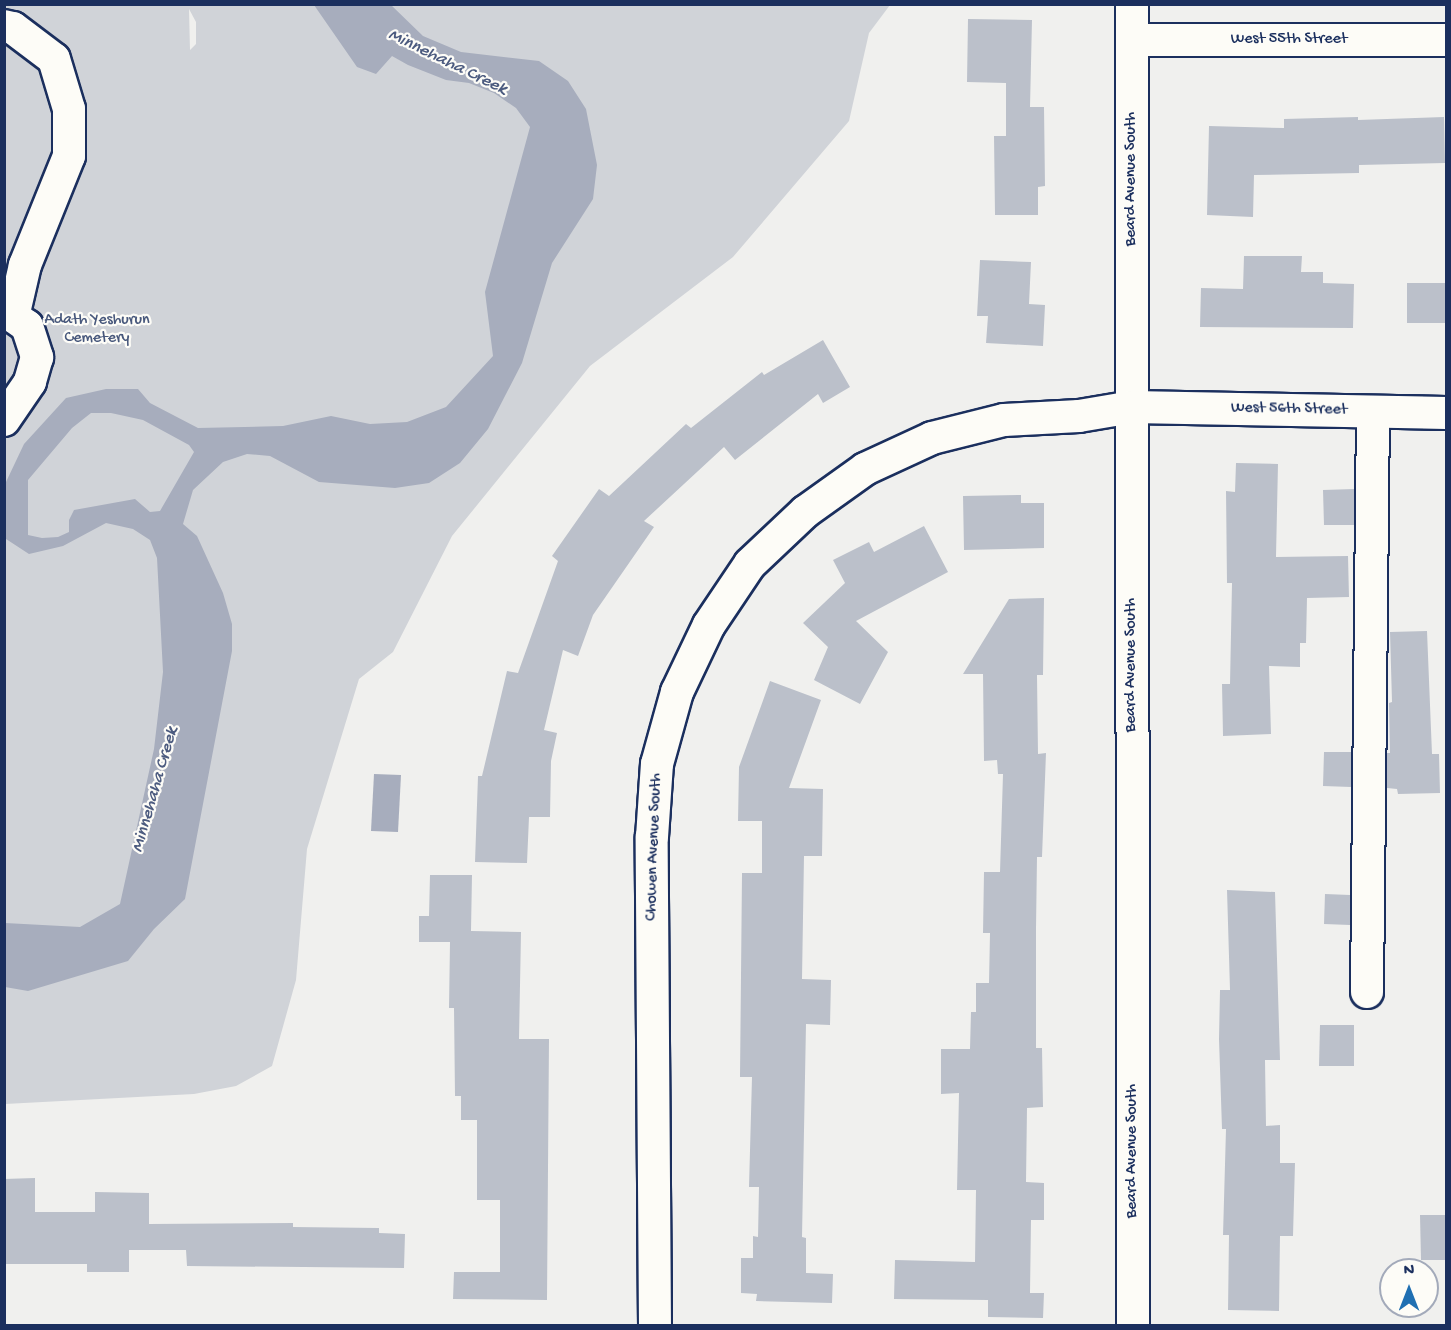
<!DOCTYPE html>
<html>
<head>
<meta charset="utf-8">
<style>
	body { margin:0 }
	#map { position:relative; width:1451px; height:1330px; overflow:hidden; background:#f0f0ee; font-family:"Gochi Hand",sans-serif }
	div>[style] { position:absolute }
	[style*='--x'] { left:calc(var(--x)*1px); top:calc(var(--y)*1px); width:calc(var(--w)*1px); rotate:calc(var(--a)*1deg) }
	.green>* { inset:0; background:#d0d3d8 }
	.water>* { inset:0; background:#a7adbd }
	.building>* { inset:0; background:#bbc0ca }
	.roads { filter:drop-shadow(2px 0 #1b2f5e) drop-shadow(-2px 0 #1b2f5e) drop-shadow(0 2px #1b2f5e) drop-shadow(0 -2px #1b2f5e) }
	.minor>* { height:32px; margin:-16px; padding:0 16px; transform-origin:16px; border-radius:16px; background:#fdfcf7 }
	span { translate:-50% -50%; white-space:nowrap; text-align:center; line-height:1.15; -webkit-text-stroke:4.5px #fdfcf7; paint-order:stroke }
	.street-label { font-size:16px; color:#1b2f5e }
	.park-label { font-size:16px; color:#48587c }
	.water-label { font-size:18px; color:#4c5b7f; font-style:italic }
	.frame { position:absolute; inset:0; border:6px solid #1b2f5e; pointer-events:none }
	.north { position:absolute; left:1379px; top:1258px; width:60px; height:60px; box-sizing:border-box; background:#fdfcf7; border:2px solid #a3aaba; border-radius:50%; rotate:0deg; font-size:16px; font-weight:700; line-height:24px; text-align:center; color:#1b2f5e }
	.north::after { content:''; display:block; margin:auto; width:21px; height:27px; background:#1f6fb2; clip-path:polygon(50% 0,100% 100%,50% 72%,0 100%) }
</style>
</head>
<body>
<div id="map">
	<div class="green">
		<i style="clip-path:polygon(evenodd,5px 5px,890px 5px,869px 33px,849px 121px,733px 257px,590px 366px,452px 536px,393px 652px,359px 679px,307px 849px,296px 980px,272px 1066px,236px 1086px,194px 1094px,5px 1104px,5px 5px,189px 9px,196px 22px,196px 44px,190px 50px,189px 9px)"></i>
	</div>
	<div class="water">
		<i style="clip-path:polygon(evenodd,314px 5px,391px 5px,423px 36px,461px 52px,539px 61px,568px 81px,586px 109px,597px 165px,593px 199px,552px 263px,522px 363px,488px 429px,460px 463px,429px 483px,395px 488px,319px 482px,270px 456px,247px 454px,223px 462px,193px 490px,183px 524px,197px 536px,223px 593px,232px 624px,232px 651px,185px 899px,154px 929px,128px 961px,28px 991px,5px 987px,5px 923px,80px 927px,120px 904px,154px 749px,163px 672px,157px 558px,150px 540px,133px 529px,106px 523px,63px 546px,29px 554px,6px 539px,6px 482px,24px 444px,66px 398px,106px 389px,138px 389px,150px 403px,198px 428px,283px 426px,331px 416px,370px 424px,407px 422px,446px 407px,493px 356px,485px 292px,530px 127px,516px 108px,494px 93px,469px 83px,446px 80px,408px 65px,392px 56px,376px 74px,357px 67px,314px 5px,91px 413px,111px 413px,143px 420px,189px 445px,194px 452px,160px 511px,150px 512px,135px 499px,74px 510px,69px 520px,69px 532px,58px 537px,42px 538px,28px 535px,28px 480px,72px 428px,91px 413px)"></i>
		<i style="clip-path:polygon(374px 774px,401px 775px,398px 832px,371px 831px)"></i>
	</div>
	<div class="building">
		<i style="clip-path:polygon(968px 19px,1032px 20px,1030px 107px,1044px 107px,1045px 186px,1038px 187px,1038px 215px,995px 215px,994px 136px,1006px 136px,1006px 83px,967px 82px)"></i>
		<i style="clip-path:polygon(1358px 117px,1358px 120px,1444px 117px,1445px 163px,1359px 165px,1359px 173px,1254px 175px,1253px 217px,1207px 215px,1209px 126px,1284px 128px,1284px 119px)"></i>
		<i style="clip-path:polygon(1244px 256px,1302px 256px,1301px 272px,1323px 272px,1323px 283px,1354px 284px,1353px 328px,1200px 327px,1201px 288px,1243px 289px)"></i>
		<i style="clip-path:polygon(980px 260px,1031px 262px,1029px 304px,1045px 305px,1043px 346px,986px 343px,988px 316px,977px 316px)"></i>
		<i style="clip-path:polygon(1407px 283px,1446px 283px,1446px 323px,1407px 323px)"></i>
		<i style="clip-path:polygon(823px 340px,850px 387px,823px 403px,818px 394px,735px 460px,724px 447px,644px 521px,654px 527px,593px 615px,578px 656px,563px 650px,544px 730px,557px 733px,551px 761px,550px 817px,529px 817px,527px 863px,475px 862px,478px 776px,482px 776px,507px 671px,518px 673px,558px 561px,552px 556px,599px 489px,609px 496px,686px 424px,691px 428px,762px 372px,764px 375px)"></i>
		<i style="clip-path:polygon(1236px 463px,1278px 464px,1276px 557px,1348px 556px,1349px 597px,1307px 598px,1306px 643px,1300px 643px,1300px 667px,1269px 666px,1271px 734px,1223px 736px,1222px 684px,1230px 684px,1232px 583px,1227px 583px,1226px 491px,1235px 492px)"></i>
		<i style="clip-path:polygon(1354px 489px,1354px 525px,1324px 525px,1323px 490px)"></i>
		<i style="clip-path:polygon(1021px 495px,1021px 503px,1044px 503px,1044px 548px,964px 550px,963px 496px)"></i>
		<i style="clip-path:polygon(924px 526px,948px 572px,856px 621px,888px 652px,860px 704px,814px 680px,828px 647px,803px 623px,845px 583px,833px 560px,869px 542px,874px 552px)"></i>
		<i style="clip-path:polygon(1044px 598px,1043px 675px,1037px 675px,1038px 754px,1046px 753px,1042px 857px,1037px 857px,1036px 929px,1036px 1048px,1042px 1048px,1043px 1107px,1027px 1108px,1026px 1182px,1044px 1183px,1044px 1220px,1031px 1220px,1030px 1293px,1044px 1293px,1043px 1318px,988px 1317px,988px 1300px,894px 1299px,895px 1260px,975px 1262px,976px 1190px,957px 1190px,959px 1093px,941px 1094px,941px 1049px,970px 1049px,971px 1012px,976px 1012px,976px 983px,989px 983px,990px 933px,983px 933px,984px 872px,1000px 872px,1003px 774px,998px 774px,997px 760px,984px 761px,983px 674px,963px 674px,1009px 599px)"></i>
		<i style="clip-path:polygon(1427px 631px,1432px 754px,1439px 754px,1440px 793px,1398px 794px,1397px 789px,1387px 788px,1387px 753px,1390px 753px,1389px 703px,1392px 702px,1390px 632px)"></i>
		<i style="clip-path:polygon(770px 681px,821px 700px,789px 788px,823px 789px,822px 856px,804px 856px,802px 979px,831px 980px,830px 1025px,806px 1024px,802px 1237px,806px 1238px,806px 1273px,833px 1274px,832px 1303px,756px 1301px,757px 1294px,741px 1293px,741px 1258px,753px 1258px,753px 1236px,758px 1237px,759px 1187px,749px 1187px,752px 1077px,740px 1077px,742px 873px,762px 873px,762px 821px,738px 821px,739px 767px)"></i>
		<i style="clip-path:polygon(1324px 752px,1351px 752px,1351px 787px,1323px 786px)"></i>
		<i style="clip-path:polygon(430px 875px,472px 875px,471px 931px,521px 932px,519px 1039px,549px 1039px,547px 1300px,453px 1299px,454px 1272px,500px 1272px,500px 1200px,477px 1200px,477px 1120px,461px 1120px,461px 1096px,455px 1096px,454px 1008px,449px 1008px,450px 942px,419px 942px,419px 916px,429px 916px)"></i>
		<i style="clip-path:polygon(1227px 890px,1275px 892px,1280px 1060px,1265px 1060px,1266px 1126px,1280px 1125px,1280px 1163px,1295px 1163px,1293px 1236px,1280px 1236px,1279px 1311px,1228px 1310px,1229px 1235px,1223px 1235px,1226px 1129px,1222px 1129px,1219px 1039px,1220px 990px,1230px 990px)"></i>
		<i style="clip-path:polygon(1325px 894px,1350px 895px,1350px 925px,1324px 924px)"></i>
		<i style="clip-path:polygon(1320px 1025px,1354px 1025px,1354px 1066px,1319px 1066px)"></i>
		<i style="clip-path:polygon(35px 1178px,35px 1212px,95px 1212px,95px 1192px,149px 1193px,149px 1224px,293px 1223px,293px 1227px,379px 1228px,379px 1233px,405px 1234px,404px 1268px,187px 1266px,186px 1250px,129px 1250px,129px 1272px,87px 1272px,87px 1264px,4px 1264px,4px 1179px)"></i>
		<i style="clip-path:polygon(1420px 1215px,1446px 1215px,1446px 1260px,1421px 1260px)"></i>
	</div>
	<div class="roads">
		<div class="minor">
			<i style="--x:1132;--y:4;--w:1322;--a:89.96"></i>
			<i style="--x:4;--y:26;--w:9;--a:13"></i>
			<i style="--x:13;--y:28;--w:51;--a:37.1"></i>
			<i style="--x:54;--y:59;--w:52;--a:73.3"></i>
			<i style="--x:69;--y:109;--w:47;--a:90"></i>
			<i style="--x:69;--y:156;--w:118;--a:112"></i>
			<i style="--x:25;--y:265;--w:53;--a:103"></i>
			<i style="--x:1132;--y:40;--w:314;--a:0"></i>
			<i style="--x:4;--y:310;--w:28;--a:35"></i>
			<i style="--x:27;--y:326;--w:33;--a:72"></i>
			<i style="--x:37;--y:357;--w:26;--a:106"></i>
			<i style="--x:30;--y:382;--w:46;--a:124.4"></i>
			<i style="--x:1367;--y:992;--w:580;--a:-89.41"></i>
			<i style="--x:655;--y:1326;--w:489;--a:-90.4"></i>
			<i style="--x:652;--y:837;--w:73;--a:-86.1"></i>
			<i style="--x:657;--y:764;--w:75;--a:-74.5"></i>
			<i style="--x:677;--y:692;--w:74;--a:-64.5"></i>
			<i style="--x:709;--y:625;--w:73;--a:-56.1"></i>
			<i style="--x:750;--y:564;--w:76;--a:-43.4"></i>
			<i style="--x:805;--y:512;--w:74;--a:-35.6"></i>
			<i style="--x:865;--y:469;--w:74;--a:-24.8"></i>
			<i style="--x:932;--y:438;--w:74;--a:-14"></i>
			<i style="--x:1004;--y:420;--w:75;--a:-3.1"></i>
			<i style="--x:1079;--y:416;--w:54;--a:-9.6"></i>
			<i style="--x:1132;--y:407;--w:314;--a:1.1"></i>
		</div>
	</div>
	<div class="street-label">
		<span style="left:1289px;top:40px">West 55th Street</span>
		<span style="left:1132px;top:179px;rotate:-90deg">Beard Avenue South</span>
		<span style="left:1289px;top:410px;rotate:1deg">West 56th Street</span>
		<span style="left:1132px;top:665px;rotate:-90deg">Beard Avenue South</span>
		<span style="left:655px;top:847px;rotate:-88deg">Chowen Avenue South</span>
		<span style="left:1133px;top:1151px;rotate:-90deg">Beard Avenue South</span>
	</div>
	<div class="park-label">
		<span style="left:97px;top:330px">Adath Yeshurun<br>Cemetery</span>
	</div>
	<div class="water-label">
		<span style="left:447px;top:63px;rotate:26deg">Minnehaha Creek</span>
		<span style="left:156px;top:790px;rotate:-74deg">Minnehaha Creek</span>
	</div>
	<div class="frame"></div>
	<div class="north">N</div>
</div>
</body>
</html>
